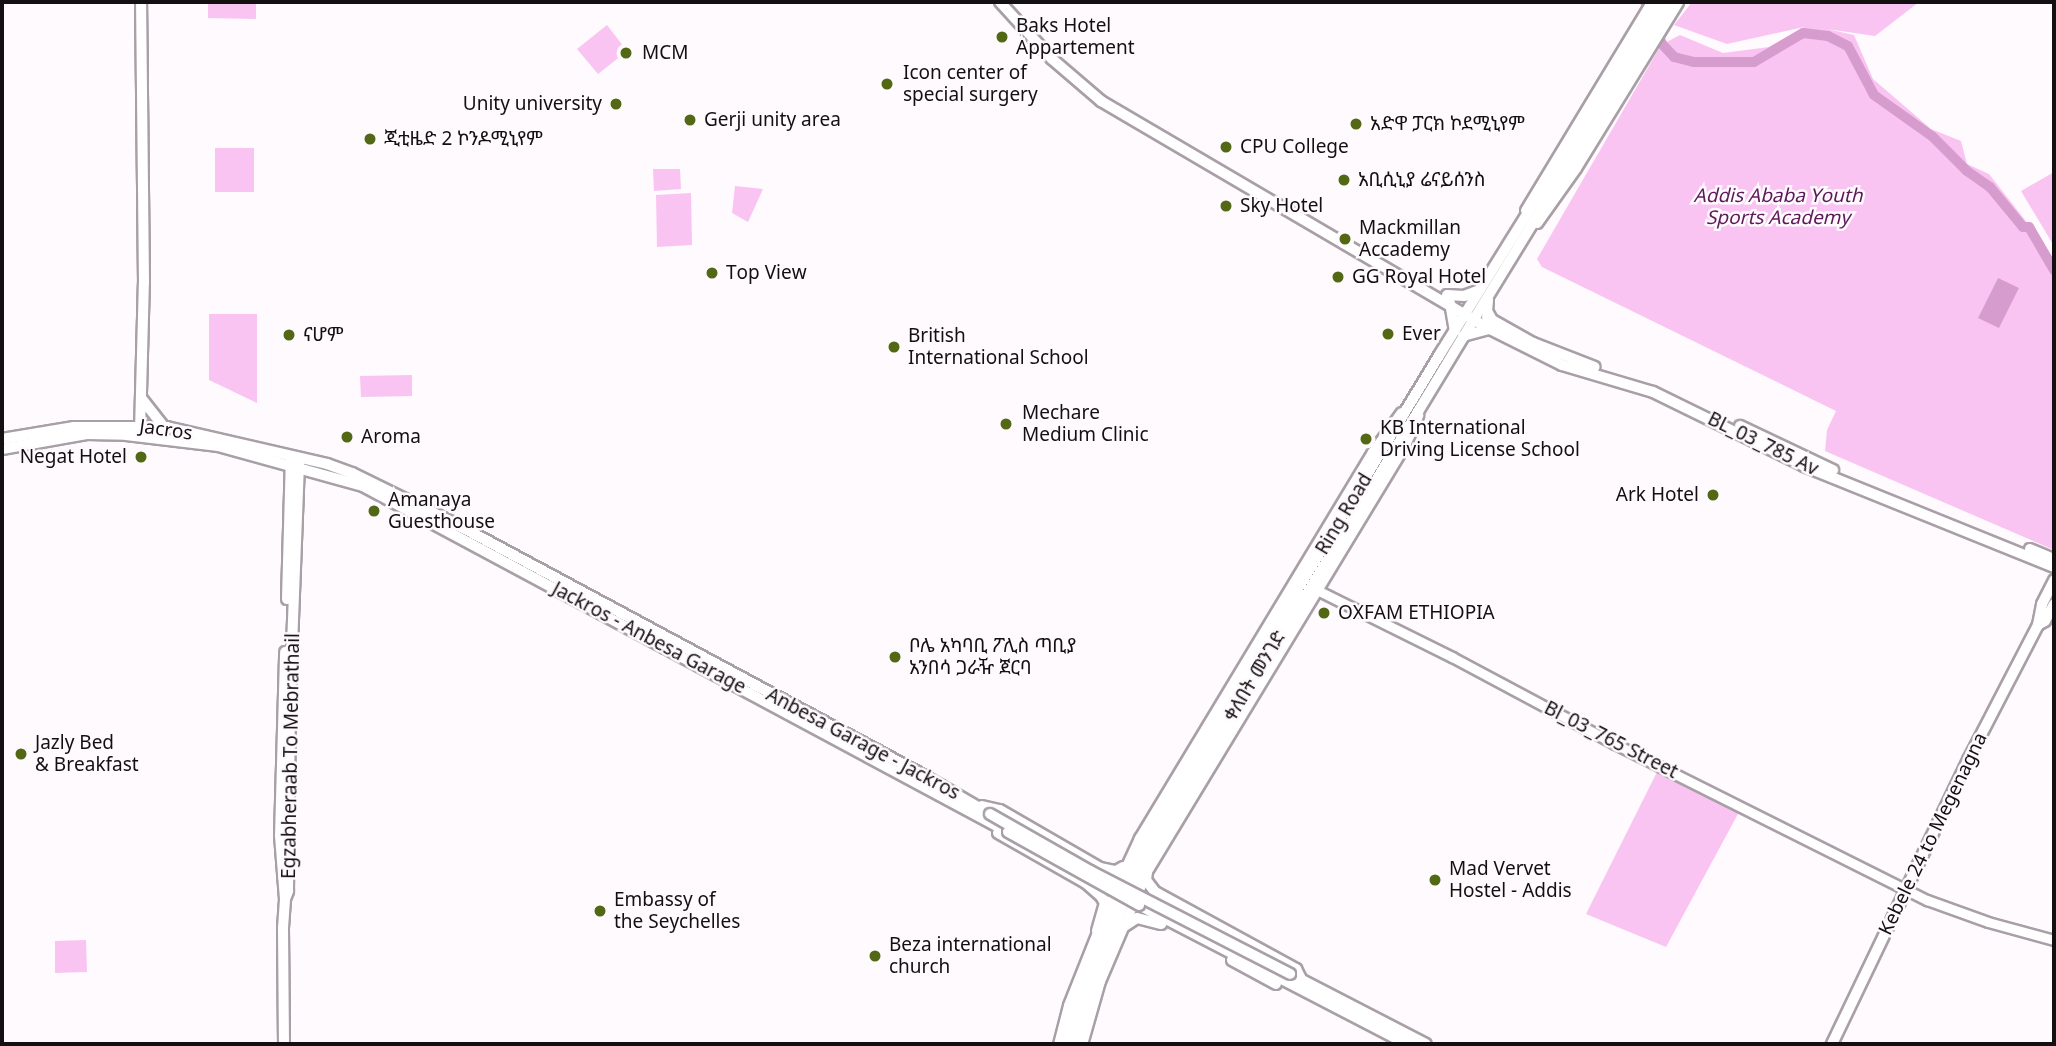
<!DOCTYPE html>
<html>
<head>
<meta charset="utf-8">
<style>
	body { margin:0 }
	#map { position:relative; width:2056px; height:1046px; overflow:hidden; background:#fefafd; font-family:Georgia,"Noto Sans Ethiopic",serif }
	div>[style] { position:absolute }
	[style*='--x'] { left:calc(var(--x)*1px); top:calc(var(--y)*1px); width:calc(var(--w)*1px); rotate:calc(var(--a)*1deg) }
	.green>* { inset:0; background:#f9c4f2 }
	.water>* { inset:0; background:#d69cce }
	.river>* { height:10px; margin:-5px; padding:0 5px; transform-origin:5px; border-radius:5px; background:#d69cce }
	.roads { filter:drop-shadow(2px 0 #a99fa7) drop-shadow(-2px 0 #a99fa7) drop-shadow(0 2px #a99fa7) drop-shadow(0 -2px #a99fa7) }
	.tertiary>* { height:9px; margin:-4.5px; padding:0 4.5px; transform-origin:4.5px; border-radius:4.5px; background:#fff }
	.secondary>* { height:10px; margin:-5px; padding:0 5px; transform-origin:5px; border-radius:5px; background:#fff }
	.primary>* { height:10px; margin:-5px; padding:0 5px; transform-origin:5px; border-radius:5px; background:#fff }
	.trunk>* { height:10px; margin:-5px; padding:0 5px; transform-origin:5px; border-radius:5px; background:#fff }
	.bridges { filter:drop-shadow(2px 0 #a99fa7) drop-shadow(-2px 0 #a99fa7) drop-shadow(0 2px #a99fa7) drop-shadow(0 -2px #a99fa7) }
	.primary-bridge>* { height:10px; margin:-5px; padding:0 5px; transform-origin:5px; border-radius:5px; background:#fff }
	.dots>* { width:19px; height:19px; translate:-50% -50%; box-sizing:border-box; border:4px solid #fefafd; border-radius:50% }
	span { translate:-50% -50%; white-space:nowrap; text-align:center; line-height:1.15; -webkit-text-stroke:5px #fefafd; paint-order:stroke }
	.poi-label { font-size:19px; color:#130f12 }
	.left { translate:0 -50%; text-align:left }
	.right { translate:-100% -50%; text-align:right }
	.park-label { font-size:19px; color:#5c1857; font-style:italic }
	.street-label { font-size:19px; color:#130f12 }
	.frame { position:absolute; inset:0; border:4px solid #130f12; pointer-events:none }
</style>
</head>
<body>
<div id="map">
	<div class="green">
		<i style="clip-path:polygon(208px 2px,256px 2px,256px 19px,208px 18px)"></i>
		<i style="clip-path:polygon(1692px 2px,1919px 2px,1875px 36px,1827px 29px,1854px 35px,1873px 79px,1931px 129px,1961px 141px,1967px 164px,1989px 174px,2039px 238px,2054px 263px,2054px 550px,1825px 451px,1827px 430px,1836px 411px,1542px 267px,1537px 259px,1661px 45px,1680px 35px,1723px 53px,1769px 47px,1804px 27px,1727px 44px,1674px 25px)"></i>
		<i style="clip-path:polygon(2052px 2px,2054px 2px,2054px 246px,2021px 191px,2054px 172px)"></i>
		<i style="clip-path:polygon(607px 25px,627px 51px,598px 74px,577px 49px)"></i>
		<i style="clip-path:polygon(215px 148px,254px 148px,254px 192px,215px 192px)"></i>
		<i style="clip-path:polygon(653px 169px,680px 169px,681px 189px,654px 191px)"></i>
		<i style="clip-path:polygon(735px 186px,763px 189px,748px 222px,732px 213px)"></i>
		<i style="clip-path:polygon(691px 193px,692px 245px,657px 247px,656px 195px)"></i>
		<i style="clip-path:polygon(209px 314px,257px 314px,257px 403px,209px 380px)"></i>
		<i style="clip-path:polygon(412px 375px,412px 396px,361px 397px,360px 376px)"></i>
		<i style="clip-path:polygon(1658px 770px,1739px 812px,1666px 947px,1586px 914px)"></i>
		<i style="clip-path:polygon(86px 940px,87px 972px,55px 973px,55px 941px)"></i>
	</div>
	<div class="water">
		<i style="clip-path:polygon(1998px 278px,2019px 288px,1999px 328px,1978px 318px)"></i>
	</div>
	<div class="river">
		<i style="--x:1645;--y:2;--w:45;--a:68"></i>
		<i style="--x:1662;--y:44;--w:18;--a:47"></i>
		<i style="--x:1674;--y:57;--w:21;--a:14"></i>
		<i style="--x:1694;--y:62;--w:60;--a:0"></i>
		<i style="--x:1754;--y:62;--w:57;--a:-30.6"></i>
		<i style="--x:1803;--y:33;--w:25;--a:7"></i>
		<i style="--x:1828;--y:36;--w:22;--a:27"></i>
		<i style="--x:1848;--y:46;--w:55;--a:62"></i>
		<i style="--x:1874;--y:95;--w:72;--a:35.4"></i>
		<i style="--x:1933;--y:137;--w:48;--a:45"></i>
		<i style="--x:1967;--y:171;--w:28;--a:35"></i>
		<i style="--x:1990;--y:187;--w:52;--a:50.5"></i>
		<i style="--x:2023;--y:227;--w:6;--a:0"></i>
		<i style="--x:2029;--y:227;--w:50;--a:59.8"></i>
	</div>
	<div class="roads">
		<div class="tertiary">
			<i style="--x:1525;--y:210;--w:243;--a:-58.8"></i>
			<i style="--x:1537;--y:223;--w:67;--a:-54.7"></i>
			<i style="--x:1576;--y:168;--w:195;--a:-58.4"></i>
			<i style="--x:1317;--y:590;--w:151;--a:26.4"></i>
			<i style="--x:1452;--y:657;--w:185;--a:28.1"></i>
			<i style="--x:1615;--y:744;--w:349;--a:26.6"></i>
			<i style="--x:1927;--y:900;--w:65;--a:19.8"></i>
			<i style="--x:1988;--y:922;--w:68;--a:15.3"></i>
			<i style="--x:1105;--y:911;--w:81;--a:-65"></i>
			<i style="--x:1139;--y:838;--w:451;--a:-58.9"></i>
			<i style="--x:1372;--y:452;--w:49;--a:-54.1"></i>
			<i style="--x:1058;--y:1044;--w:40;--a:-75.6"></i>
			<i style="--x:1068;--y:1005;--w:84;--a:-68.3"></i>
			<i style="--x:1082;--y:1044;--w:66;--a:-74.1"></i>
			<i style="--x:1100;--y:981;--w:120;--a:-66.9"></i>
			<i style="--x:1147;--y:871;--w:496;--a:-58.8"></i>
			<i style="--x:1404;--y:447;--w:35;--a:-66"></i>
		</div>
		<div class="secondary">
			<i style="--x:287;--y:599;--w:139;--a:-88.4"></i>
			<i style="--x:2038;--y:625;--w:21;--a:-79"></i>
			<i style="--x:2042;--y:604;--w:27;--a:-63"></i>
			<i style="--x:285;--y:899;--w:63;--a:-94.5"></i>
			<i style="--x:280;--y:836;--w:184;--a:-88.4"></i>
			<i style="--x:284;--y:1044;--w:116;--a:-90.5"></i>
			<i style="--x:283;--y:928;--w:29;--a:-86"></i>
			<i style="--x:285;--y:899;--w:9;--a:-69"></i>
			<i style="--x:288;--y:891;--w:193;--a:-89.4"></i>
			<i style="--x:290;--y:698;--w:236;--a:-87.8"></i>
			<i style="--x:1832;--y:1044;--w:315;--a:-64.4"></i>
			<i style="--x:1968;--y:760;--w:152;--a:-62.6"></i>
			<i style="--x:2038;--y:625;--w:8;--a:-30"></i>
			<i style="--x:2045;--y:621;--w:19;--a:-62"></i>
		</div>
		<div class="primary">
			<i style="--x:1000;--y:2;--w:77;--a:47.6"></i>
			<i style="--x:1052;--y:59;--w:65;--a:40.6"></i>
			<i style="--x:1101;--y:101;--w:451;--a:30.4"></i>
			<i style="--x:1490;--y:329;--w:80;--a:26.6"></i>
			<i style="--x:1562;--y:365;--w:95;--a:16.5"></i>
			<i style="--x:1653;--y:392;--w:168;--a:26.1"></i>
			<i style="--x:1804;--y:466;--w:270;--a:22"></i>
			<i style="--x:1487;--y:317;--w:53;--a:29.5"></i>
			<i style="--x:1533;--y:343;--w:66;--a:21.2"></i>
			<i style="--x:142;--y:399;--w:36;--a:52"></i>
			<i style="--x:1419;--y:410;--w:100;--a:-58.8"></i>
			<i style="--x:1740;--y:426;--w:103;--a:25.3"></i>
			<i style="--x:140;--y:431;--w:148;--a:-88.5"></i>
			<i style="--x:144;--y:283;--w:281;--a:-90.6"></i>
			<i style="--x:2;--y:439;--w:73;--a:-9.5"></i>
			<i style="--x:74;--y:427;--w:93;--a:0"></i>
			<i style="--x:167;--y:427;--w:164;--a:13"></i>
			<i style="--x:327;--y:464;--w:27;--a:20"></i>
			<i style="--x:352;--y:473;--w:114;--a:26.1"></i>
			<i style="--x:454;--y:523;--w:532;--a:28.25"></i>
			<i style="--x:923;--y:775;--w:78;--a:30.2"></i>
			<i style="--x:2;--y:449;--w:86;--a:-10"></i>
			<i style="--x:87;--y:434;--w:39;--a:1"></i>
			<i style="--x:126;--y:435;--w:93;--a:6.8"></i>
			<i style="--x:218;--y:446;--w:150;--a:15.4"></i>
			<i style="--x:363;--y:486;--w:732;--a:28.21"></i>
			<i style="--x:2030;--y:549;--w:26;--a:23"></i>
			<i style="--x:982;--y:806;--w:18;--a:13"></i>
			<i style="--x:1000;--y:810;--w:116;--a:30.1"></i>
			<i style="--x:1100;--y:868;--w:16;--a:11"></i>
			<i style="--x:1116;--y:871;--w:8;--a:-30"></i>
			<i style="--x:998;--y:833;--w:101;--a:29.6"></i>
			<i style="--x:1086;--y:883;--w:20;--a:41"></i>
			<i style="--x:1101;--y:896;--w:8;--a:60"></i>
			<i style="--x:1105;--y:903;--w:29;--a:106"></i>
			<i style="--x:1147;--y:871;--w:9;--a:96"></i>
			<i style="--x:1146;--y:880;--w:15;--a:53"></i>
			<i style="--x:1155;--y:892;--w:161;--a:28.6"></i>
			<i style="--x:1296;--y:969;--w:11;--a:63"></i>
			<i style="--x:1139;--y:905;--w:302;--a:27.4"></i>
			<i style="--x:1120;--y:929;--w:20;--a:-33"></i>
			<i style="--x:1137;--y:918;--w:25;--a:14"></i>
			<i style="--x:1232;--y:960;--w:50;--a:28.6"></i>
			<i style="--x:1296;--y:977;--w:146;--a:27.3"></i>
		</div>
		<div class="trunk">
			<i style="--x:1447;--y:295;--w:17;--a:3"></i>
			<i style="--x:1464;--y:296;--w:17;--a:-21"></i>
			<i style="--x:1488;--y:300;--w:11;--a:95"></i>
			<i style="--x:1487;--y:311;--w:10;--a:61"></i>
			<i style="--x:1450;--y:303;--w:28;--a:80"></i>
			<i style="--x:1471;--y:324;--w:377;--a:-58.5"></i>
			<i style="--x:1463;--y:336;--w:28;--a:-15"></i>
			<i style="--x:1066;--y:1044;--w:77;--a:-73.4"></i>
			<i style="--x:1088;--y:970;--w:131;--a:-66.6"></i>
			<i style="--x:1140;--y:850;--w:580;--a:-58.83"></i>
			<i style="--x:1440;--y:354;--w:415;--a:-58.1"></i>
			<i style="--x:1073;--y:1044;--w:62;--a:-72.1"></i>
			<i style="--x:1092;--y:985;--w:89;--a:-68.9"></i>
			<i style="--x:1124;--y:902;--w:59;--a:-63"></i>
			<i style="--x:1151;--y:849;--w:514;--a:-58.6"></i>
		</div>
	</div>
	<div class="bridges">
		<div class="primary-bridge">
			<i style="--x:990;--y:814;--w:115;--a:29.7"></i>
			<i style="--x:1090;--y:871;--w:225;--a:27.2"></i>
			<i style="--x:1008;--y:832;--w:150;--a:29.1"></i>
		</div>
	</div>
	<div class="dots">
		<i style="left:1002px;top:37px;background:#536815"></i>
		<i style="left:626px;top:53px;background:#536815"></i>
		<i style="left:887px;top:84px;background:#536815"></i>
		<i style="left:616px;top:104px;background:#536815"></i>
		<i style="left:690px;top:120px;background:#536815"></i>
		<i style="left:1356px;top:124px;background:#536815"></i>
		<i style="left:370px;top:139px;background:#536815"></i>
		<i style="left:1226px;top:147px;background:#536815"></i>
		<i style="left:1344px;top:180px;background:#536815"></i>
		<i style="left:1226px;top:206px;background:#536815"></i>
		<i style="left:1345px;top:239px;background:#536815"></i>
		<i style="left:712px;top:273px;background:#536815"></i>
		<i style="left:1338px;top:277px;background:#536815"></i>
		<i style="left:1388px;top:334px;background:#536815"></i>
		<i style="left:289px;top:335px;background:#536815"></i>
		<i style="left:894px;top:347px;background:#536815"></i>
		<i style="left:1006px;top:424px;background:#536815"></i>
		<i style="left:347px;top:437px;background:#536815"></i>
		<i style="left:1366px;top:439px;background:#536815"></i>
		<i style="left:141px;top:457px;background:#536815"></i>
		<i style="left:1713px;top:495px;background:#536815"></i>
		<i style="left:374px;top:511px;background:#536815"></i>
		<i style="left:1324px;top:613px;background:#536815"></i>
		<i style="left:895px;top:657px;background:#536815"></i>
		<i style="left:21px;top:754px;background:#536815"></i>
		<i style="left:1435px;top:880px;background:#536815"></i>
		<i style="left:600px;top:911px;background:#536815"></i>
		<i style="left:875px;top:956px;background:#536815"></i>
	</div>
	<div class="poi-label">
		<span class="left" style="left:1016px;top:37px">Baks Hotel<br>Appartement</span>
		<span class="left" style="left:642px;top:53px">MCM</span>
		<span class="left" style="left:903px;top:84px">Icon center of<br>special surgery</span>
		<span class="right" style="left:602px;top:104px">Unity university</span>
		<span class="left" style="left:704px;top:120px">Gerji unity area</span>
		<span class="left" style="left:1370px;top:124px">አድዋ ፓርክ ኮደሚኒየም</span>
		<span class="left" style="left:384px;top:139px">ጂቲዜድ 2 ኮንዶሚኒየም</span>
		<span class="left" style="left:1240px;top:147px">CPU College</span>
		<span class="left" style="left:1358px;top:180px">አቢሲኒያ ሬናይሰንስ</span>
		<span class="left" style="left:1240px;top:206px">Sky Hotel</span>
		<span class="left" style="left:1359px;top:239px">Mackmillan<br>Accademy</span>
		<span class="left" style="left:726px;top:273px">Top View</span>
		<span class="left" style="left:1352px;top:277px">GG Royal Hotel</span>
		<span class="left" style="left:1402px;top:334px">Ever</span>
		<span class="left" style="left:303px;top:335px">ናሆም</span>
		<span class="left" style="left:908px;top:347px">British<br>International School</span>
		<span class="left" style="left:1022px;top:424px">Mechare<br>Medium Clinic</span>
		<span class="left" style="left:1380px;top:439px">KB International<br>Driving License School</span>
		<span class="left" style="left:361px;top:437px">Aroma</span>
		<span class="right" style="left:127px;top:457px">Negat Hotel</span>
		<span class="right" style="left:1699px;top:495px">Ark Hotel</span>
		<span class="left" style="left:388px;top:511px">Amanaya<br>Guesthouse</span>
		<span class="left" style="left:1338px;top:613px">OXFAM ETHIOPIA</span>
		<span class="left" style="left:909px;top:657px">ቦሌ አካባቢ ፖሊስ ጣቢያ<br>አንበሳ ጋራዥ ጀርባ</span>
		<span class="left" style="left:35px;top:754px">Jazly Bed<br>&amp; Breakfast</span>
		<span class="left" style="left:1449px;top:880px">Mad Vervet<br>Hostel - Addis</span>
		<span class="left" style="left:614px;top:911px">Embassy of<br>the Seychelles</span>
		<span class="left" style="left:889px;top:956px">Beza international<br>church</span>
	</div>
	<div class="park-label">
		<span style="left:1778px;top:207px">Addis Ababa Youth<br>Sports Academy</span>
	</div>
	<div class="street-label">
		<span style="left:166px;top:430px;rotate:8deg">Jacros</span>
		<span style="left:1763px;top:444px;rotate:26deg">BL_03_785 Av</span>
		<span style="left:1344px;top:514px;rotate:-59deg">Ring Road</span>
		<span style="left:649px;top:638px;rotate:28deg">Jackros - Anbesa Garage</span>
		<span style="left:1255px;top:676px;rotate:-59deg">ቀለበት መንገድ</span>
		<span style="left:1611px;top:740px;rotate:27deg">Bl_03_765 Street</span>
		<span style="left:863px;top:744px;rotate:28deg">Anbesa Garage - Jackros</span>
		<span style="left:291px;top:756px;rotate:-89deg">Egzabheraab To Mebrathail</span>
		<span style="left:1933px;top:834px;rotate:-64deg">Kebele 24 to Megenagna</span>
	</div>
	<div class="frame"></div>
</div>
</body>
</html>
